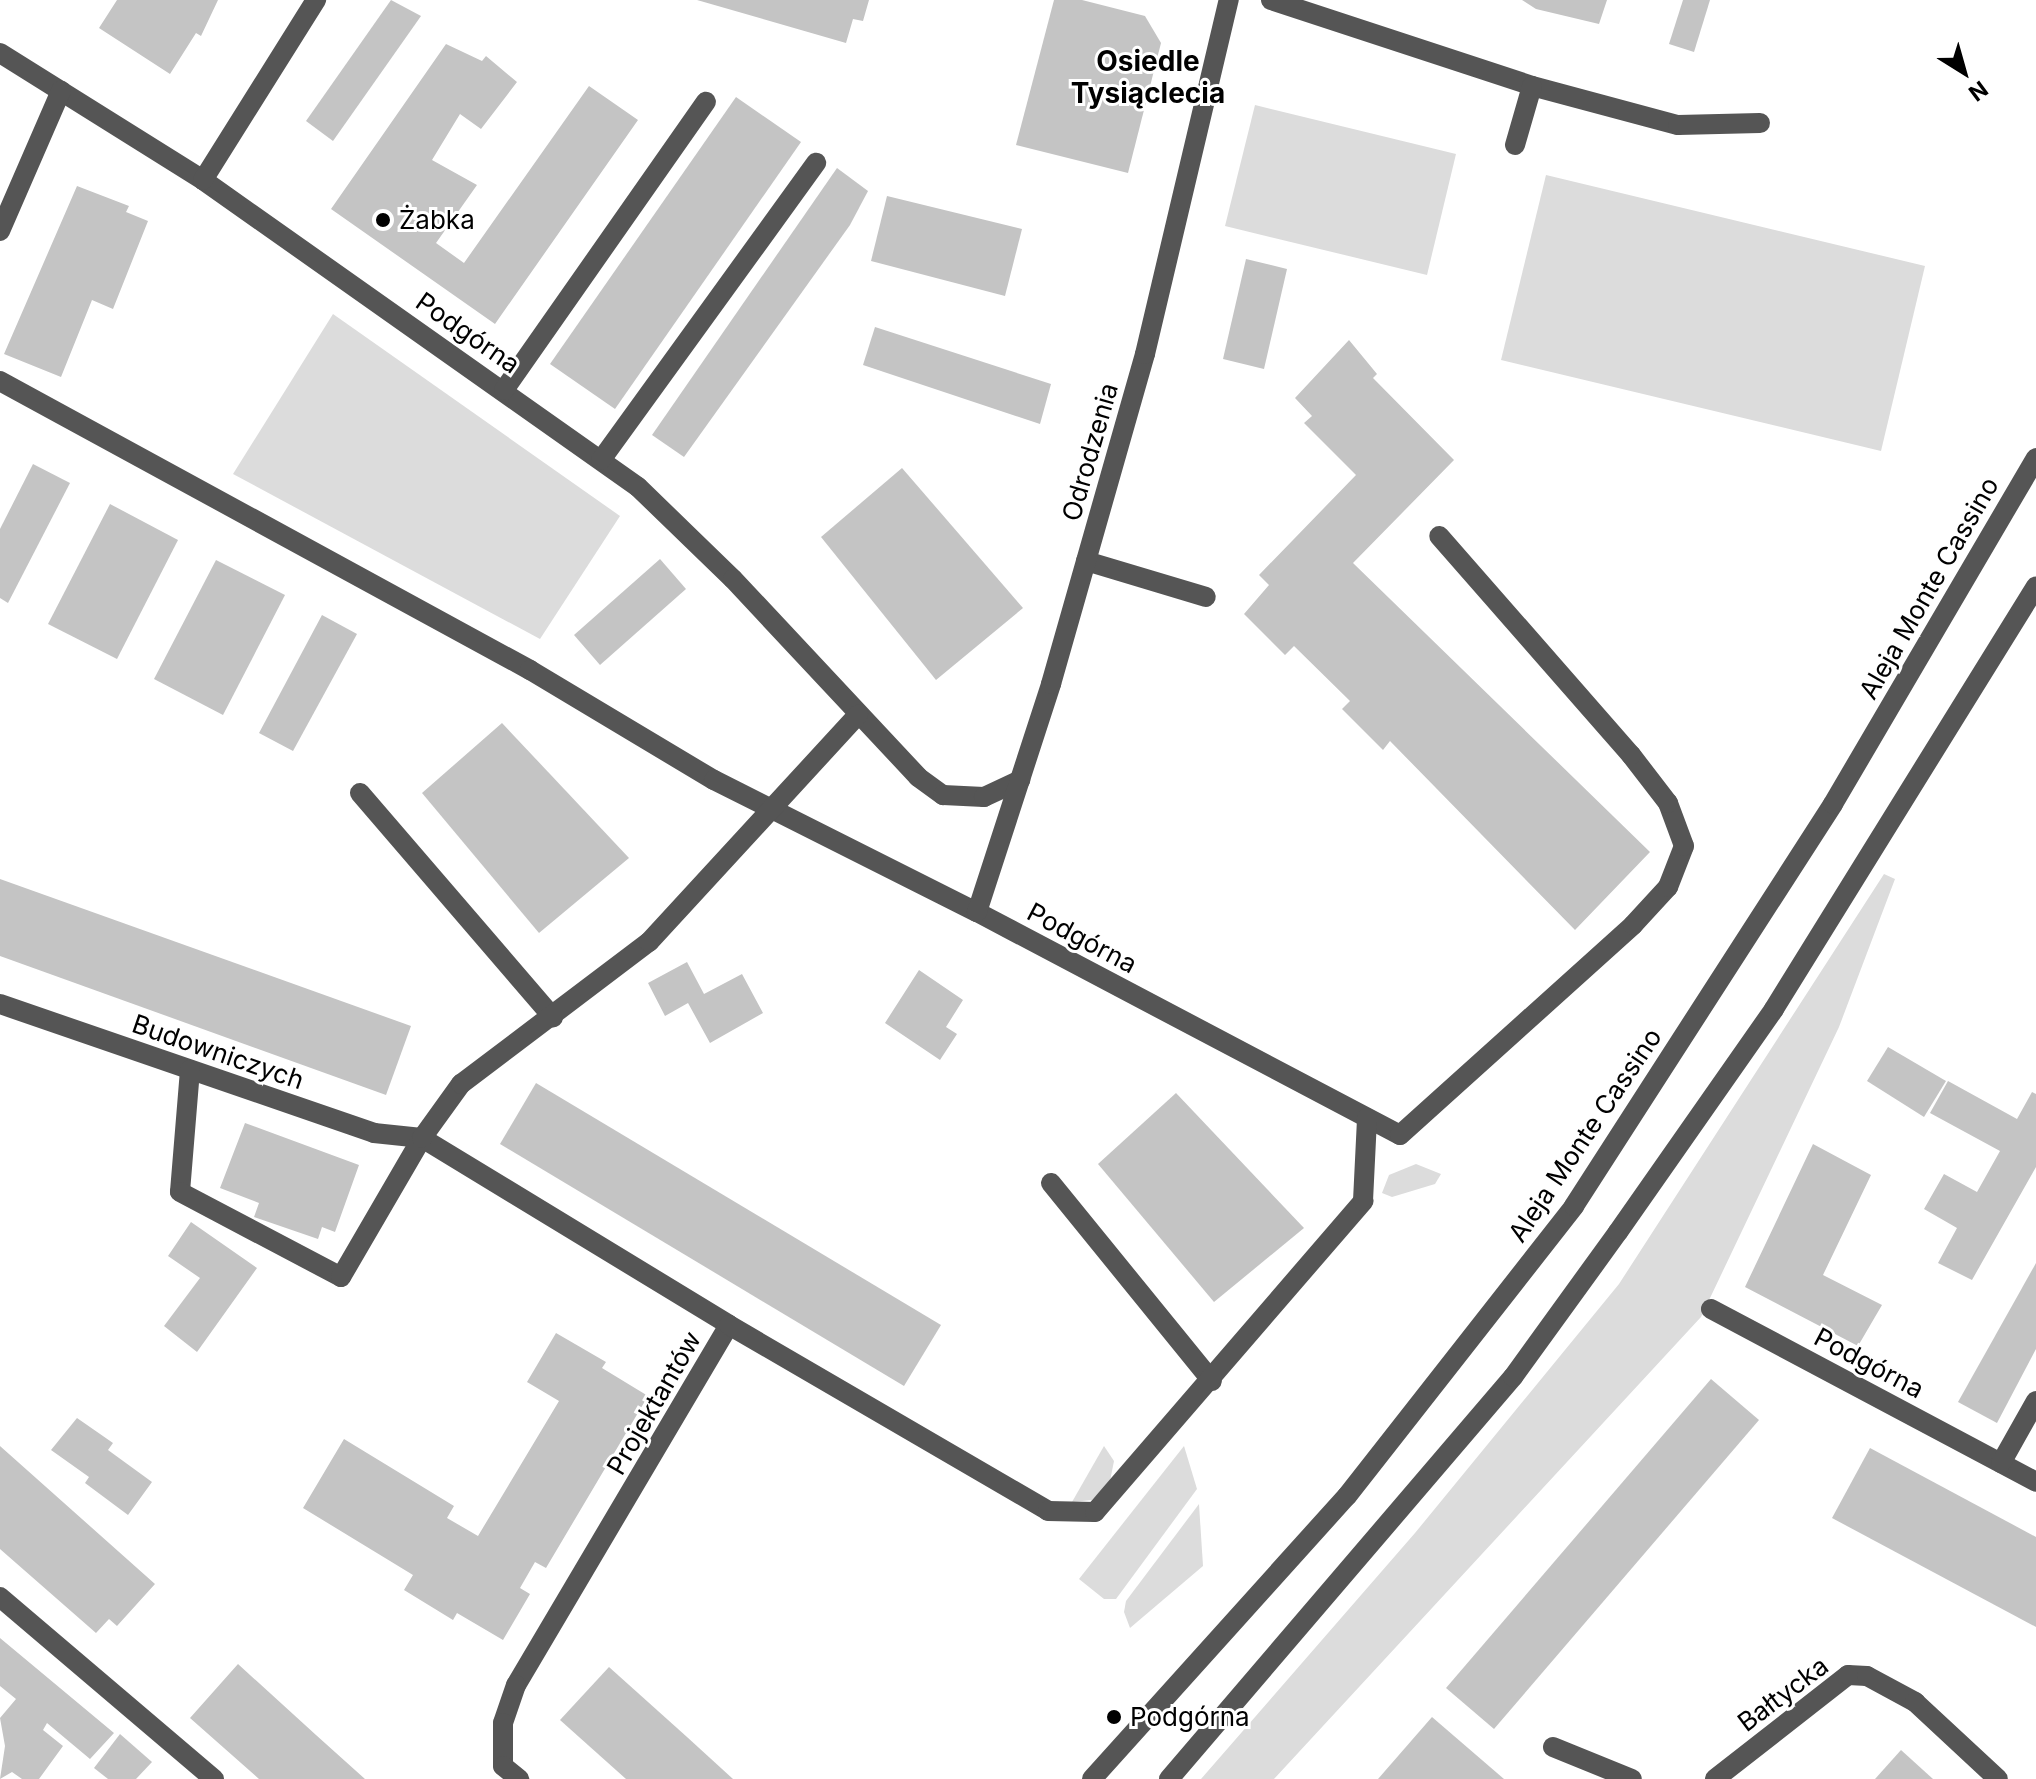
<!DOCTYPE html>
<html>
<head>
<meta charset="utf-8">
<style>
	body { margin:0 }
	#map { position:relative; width:2036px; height:1779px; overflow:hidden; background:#fff; font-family:Inter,sans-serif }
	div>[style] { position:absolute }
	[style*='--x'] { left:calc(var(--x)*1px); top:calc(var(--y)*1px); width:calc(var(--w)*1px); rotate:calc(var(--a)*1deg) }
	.green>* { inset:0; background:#dcdcdc }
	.building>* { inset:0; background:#c4c4c4 }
	.minor>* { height:20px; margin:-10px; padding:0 10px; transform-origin:10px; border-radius:10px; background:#555 }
	.dots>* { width:22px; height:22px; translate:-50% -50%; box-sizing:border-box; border:4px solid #fff; border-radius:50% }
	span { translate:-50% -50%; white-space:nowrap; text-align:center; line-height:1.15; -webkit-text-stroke:6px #fff; paint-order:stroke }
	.poi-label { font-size:26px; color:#000 }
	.left { translate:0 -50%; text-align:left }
	.street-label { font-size:26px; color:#000 }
	.neighbourhood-label { font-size:28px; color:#000; font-weight:700 }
	.north { position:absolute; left:1924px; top:32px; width:80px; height:80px; -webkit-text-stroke:6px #fff; paint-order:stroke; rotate:143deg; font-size:22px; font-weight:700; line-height:32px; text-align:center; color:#000 }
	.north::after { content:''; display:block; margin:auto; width:28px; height:36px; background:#000; clip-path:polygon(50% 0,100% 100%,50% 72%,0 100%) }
</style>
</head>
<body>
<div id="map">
	<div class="green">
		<i style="clip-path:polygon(1255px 105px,1456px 154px,1427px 275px,1225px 226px)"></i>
		<i style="clip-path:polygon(1546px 175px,1925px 266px,1881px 451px,1501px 360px)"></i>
		<i style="clip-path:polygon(333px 314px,620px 516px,540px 639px,233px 474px)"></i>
		<i style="clip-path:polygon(1884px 874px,1895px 879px,1839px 1027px,1701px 1317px,1274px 1779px,1201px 1779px,1415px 1533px,1619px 1284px)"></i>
		<i style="clip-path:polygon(1416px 1164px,1441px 1174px,1435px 1184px,1392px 1197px,1382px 1193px,1389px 1175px)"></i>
		<i style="clip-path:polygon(1104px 1446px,1114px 1461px,1110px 1481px,1092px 1500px,1072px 1502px)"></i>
		<i style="clip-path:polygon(1184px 1446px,1197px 1489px,1116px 1599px,1104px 1599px,1079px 1579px)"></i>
		<i style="clip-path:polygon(1199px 1504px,1203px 1566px,1130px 1628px,1124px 1612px,1126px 1601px)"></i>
	</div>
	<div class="building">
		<i style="clip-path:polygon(117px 0,218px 0,201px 36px,196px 33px,170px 74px,99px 28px)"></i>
		<i style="clip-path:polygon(391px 0,421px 16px,333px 141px,306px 121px)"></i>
		<i style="clip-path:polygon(697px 0,869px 0,863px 21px,853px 19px,846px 43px)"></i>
		<i style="clip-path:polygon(1054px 0,1082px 0,1145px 16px,1161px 43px,1128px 173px,1016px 145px)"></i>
		<i style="clip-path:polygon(1522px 0,1607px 0,1599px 24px,1536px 9px)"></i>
		<i style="clip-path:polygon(1683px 0,1710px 0,1694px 52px,1669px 44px)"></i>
		<i style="clip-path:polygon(446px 44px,482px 61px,486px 56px,517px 82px,481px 129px,460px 114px,432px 160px,477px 185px,436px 243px,464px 263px,589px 86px,638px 120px,495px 324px,331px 209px)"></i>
		<i style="clip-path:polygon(736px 97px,801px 142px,615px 409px,550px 364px)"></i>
		<i style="clip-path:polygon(837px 168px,868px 191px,850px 225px,684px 457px,652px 435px)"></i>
		<i style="clip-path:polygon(77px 186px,129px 206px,126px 212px,148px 221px,113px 309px,92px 300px,61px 377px,4px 354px)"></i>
		<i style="clip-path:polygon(887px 196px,1022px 229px,1005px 296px,871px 261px)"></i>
		<i style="clip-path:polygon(1246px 259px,1287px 269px,1264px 369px,1223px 359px)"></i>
		<i style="clip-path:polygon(875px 327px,1051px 384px,1040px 424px,863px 365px)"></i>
		<i style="clip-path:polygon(1349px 340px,1377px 374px,1373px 378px,1454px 460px,1353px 563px,1650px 852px,1575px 930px,1390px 741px,1383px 750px,1342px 709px,1350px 701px,1294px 646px,1285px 655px,1244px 614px,1269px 585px,1259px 575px,1356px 475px,1304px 423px,1312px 416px,1295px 398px)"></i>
		<i style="clip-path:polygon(33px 464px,70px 483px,8px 603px,0 598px,0 529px)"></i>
		<i style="clip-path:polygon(902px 468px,1023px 608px,936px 680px,821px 537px)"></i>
		<i style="clip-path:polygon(110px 504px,178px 540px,117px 659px,48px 624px)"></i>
		<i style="clip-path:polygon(660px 559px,686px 589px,600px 665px,574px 635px)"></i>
		<i style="clip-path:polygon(216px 560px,285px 595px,223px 715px,154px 679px)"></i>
		<i style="clip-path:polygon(322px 615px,357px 634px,293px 751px,259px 733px)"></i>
		<i style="clip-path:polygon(502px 723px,629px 858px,539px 933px,422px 793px)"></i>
		<i style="clip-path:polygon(0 879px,411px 1026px,386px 1095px,0 956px)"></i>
		<i style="clip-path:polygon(687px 962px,704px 994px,742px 974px,763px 1013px,710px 1043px,688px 1003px,665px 1016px,648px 983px)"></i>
		<i style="clip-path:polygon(919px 970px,963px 1000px,946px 1027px,957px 1034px,940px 1060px,885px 1023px)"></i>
		<i style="clip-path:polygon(1888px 1047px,1946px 1081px,1924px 1117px,1867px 1081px)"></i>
		<i style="clip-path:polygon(1948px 1081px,2017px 1119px,2032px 1092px,2036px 1094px,2036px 1167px,1972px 1280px,1938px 1263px,1957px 1228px,1924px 1209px,1944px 1174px,1977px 1192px,2000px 1151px,1930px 1113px)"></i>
		<i style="clip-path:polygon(536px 1083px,941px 1325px,904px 1386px,500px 1144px)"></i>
		<i style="clip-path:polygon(1176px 1093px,1304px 1228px,1214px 1302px,1098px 1164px)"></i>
		<i style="clip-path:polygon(245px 1123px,359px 1165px,335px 1232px,322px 1227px,318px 1239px,254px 1217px,259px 1203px,220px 1188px)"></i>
		<i style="clip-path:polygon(1813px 1144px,1871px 1175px,1823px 1275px,1882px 1305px,1858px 1346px,1745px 1287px)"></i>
		<i style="clip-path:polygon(191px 1222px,257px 1268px,197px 1352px,164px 1326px,200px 1278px,168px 1256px)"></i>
		<i style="clip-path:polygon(2036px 1263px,2036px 1349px,1997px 1423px,1958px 1402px)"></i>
		<i style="clip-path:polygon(556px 1333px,606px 1362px,602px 1368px,648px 1396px,546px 1568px,535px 1562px,520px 1588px,530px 1594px,503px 1640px,457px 1613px,453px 1620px,404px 1590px,413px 1575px,303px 1508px,344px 1439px,454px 1506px,447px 1518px,478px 1536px,559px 1401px,527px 1382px)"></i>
		<i style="clip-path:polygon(1711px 1379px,1759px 1420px,1494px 1729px,1446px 1688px)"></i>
		<i style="clip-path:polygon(77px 1418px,113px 1443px,108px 1450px,152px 1482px,128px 1515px,85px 1483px,89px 1477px,51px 1450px)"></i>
		<i style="clip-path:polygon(0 1446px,155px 1584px,117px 1626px,109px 1619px,96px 1633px,0 1549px)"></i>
		<i style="clip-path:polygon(1870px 1448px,2036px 1537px,2036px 1627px,1832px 1518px)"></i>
		<i style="clip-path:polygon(0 1638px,114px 1733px,90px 1759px,47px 1723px,43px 1730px,63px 1746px,39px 1779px,22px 1779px,12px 1772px,0 1779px,5px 1746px,0 1718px,16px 1699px,0 1686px)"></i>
		<i style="clip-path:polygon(238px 1664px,316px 1735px,365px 1779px,259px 1779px,190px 1718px)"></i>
		<i style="clip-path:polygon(609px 1667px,687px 1737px,733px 1779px,626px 1779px,560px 1720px)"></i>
		<i style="clip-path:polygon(1432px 1717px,1504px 1779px,1378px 1779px)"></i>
		<i style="clip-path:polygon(120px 1734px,152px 1762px,136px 1779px,108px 1779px,94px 1768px)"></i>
		<i style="clip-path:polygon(1901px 1750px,1933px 1779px,1875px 1779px)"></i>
	</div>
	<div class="minor">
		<i style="--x:1271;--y:0;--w:275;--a:18.2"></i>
		<i style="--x:1532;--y:86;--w:151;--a:15"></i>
		<i style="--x:1678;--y:125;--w:82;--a:-1.4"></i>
		<i style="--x:0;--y:53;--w:239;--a:32"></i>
		<i style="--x:203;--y:180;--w:532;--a:35.21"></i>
		<i style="--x:638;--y:487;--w:132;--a:44.1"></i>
		<i style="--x:733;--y:579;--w:271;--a:46.9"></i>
		<i style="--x:918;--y:777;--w:31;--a:36"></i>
		<i style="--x:943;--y:795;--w:41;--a:2.8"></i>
		<i style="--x:984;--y:797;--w:40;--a:-25"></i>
		<i style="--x:1515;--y:145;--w:61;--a:-73.9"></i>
		<i style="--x:203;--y:180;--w:213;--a:-57.9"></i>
		<i style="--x:0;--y:231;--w:153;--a:-66.5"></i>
		<i style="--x:0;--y:381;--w:604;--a:28.6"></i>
		<i style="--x:530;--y:670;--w:214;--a:30.9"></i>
		<i style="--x:714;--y:780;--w:294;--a:26.7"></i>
		<i style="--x:977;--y:912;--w:478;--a:27.8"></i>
		<i style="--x:1400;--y:1135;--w:314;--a:-42"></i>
		<i style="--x:1633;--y:925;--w:52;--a:-47.4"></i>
		<i style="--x:1668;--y:887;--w:44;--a:-68.7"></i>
		<i style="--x:1684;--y:846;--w:46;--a:-110.4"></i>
		<i style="--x:1668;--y:803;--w:61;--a:-127.6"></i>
		<i style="--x:1631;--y:755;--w:291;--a:-131.2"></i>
		<i style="--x:504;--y:390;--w:352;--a:-55"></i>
		<i style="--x:601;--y:460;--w:367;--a:-54.1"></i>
		<i style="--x:1086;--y:561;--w:125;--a:16.7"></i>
		<i style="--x:360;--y:793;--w:296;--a:49.3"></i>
		<i style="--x:977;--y:912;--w:240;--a:-72"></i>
		<i style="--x:1051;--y:684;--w:343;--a:-74.1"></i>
		<i style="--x:1145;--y:354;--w:364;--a:-76.7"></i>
		<i style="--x:0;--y:1004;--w:396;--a:19"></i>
		<i style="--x:374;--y:1133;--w:48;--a:5.9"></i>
		<i style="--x:422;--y:1138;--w:359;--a:31.3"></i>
		<i style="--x:729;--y:1325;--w:418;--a:120.6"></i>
		<i style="--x:516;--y:1685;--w:40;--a:108.9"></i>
		<i style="--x:503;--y:1723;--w:43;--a:90"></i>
		<i style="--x:503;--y:1766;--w:21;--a:39"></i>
		<i style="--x:190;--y:1070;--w:122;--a:94.7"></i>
		<i style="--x:180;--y:1192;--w:182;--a:27.8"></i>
		<i style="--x:341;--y:1277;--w:161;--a:-59.8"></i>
		<i style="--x:422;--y:1138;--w:67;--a:-54.2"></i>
		<i style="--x:461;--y:1084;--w:236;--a:-37.1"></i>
		<i style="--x:649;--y:942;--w:309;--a:-47.4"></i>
		<i style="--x:1051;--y:1183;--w:255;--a:50.9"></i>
		<i style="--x:1711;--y:1309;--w:368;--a:28"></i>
		<i style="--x:729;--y:1325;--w:369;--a:30.2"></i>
		<i style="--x:1048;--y:1511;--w:47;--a:1.2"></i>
		<i style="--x:1095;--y:1512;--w:411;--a:-49.2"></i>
		<i style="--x:1363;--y:1201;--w:83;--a:-87.2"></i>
		<i style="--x:2001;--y:1463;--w:71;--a:-60.6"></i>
		<i style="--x:0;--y:1597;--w:281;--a:40.4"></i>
		<i style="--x:1553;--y:1747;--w:85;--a:22.1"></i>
		<i style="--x:1092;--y:1779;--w:381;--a:-48"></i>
		<i style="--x:1347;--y:1496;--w:368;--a:-51.9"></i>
		<i style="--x:1574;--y:1206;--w:478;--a:-57.2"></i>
		<i style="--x:1833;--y:804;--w:401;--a:-59.6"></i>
		<i style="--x:1169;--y:1779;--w:529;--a:-49.45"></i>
		<i style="--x:1513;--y:1377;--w:179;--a:-54.1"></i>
		<i style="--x:1618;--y:1232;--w:272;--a:-55"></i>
		<i style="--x:1774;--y:1009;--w:497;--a:-58.2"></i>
		<i style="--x:1715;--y:1779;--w:169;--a:-38"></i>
		<i style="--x:1848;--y:1675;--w:19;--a:3"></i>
		<i style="--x:1867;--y:1676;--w:55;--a:28.4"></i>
		<i style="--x:1915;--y:1702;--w:113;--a:42.9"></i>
	</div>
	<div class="dots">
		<i style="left:383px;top:220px;background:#000"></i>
		<i style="left:1114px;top:1717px;background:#000"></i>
	</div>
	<div class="poi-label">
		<span class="left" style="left:399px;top:220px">Żabka</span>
		<span class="left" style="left:1130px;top:1717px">Podgórna</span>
	</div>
	<div class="street-label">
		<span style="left:468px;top:333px;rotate:35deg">Podgórna</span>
		<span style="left:1090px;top:452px;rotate:-74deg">Odrodzenia</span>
		<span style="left:1929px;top:588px;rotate:-60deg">Aleja Monte Cassino</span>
		<span style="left:1082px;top:938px;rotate:28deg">Podgórna</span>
		<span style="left:218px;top:1052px;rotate:19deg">Budowniczych</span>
		<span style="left:1585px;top:1135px;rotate:-56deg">Aleja Monte Cassino</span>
		<span style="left:1869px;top:1363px;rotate:28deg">Podgórna</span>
		<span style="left:654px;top:1403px;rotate:-60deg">Projektantów</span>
		<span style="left:1783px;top:1694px;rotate:-37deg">Bałtycka</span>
	</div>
	<div class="neighbourhood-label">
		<span style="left:1148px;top:77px">Osiedle<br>Tysiąclecia</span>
	</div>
	<div class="north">N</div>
</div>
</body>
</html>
